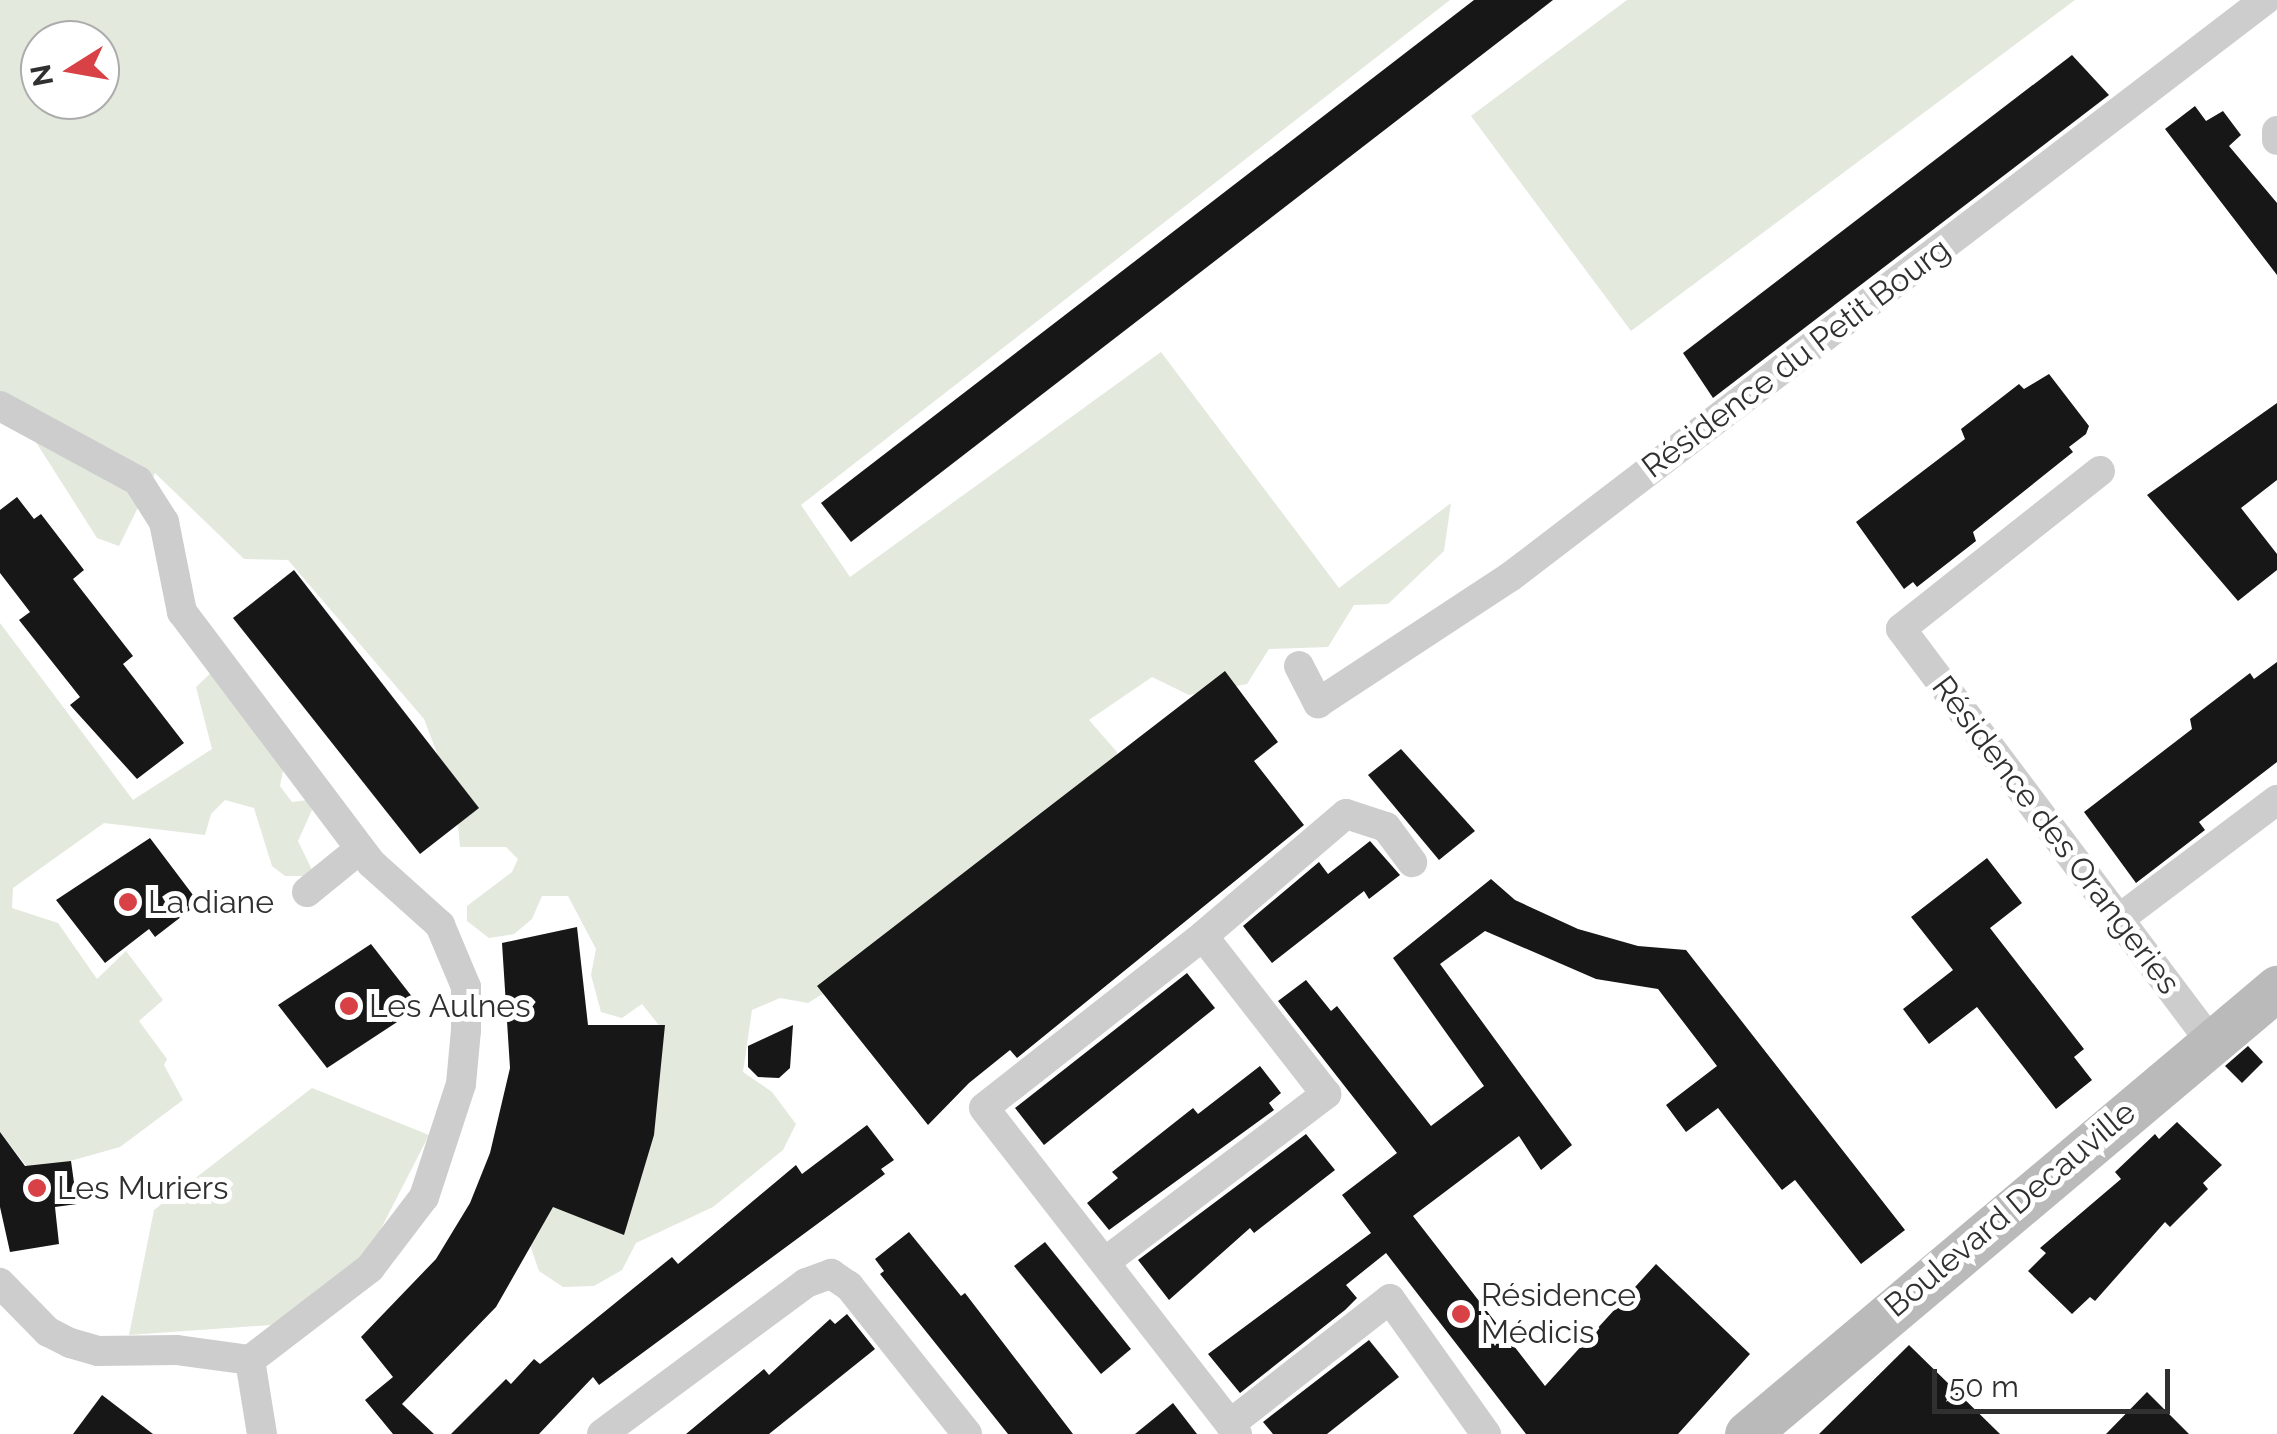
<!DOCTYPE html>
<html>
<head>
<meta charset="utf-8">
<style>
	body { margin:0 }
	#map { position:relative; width:2277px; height:1434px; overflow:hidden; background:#fff; font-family:Raleway,sans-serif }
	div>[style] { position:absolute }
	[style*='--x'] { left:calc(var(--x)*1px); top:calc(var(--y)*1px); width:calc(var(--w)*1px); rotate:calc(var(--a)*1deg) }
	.green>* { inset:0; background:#e3e9dd }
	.building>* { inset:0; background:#171717 }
	.street>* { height:30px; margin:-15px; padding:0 15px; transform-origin:15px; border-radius:15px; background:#cdcdcd }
	.secondary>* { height:45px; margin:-22.5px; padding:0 22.5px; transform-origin:22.5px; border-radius:22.5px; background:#bababa }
	.dots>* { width:28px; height:28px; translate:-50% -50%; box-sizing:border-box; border:5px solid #fff; border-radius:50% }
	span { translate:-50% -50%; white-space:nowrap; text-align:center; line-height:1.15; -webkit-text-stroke:10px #fff; paint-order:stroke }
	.street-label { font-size:32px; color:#303030 }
	.poi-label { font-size:32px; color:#303030 }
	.left { translate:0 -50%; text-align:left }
	.north { position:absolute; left:20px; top:20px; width:100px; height:100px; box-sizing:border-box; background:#fff; border:2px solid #acacac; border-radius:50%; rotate:259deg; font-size:28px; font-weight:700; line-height:40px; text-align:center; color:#303030 }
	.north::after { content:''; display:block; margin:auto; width:35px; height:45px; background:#d84246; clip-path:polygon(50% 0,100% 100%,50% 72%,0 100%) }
	.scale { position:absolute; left:1932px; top:1369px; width:238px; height:45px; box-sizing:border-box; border:5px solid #303030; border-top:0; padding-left:12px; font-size:30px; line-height:35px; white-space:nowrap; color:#303030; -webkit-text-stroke:8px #fff; paint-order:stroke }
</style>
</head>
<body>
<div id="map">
	<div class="green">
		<i style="clip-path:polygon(evenodd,0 0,1450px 0,801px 505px,850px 577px,1161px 352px,1339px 588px,1451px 503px,1444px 551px,1388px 604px,1354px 605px,1328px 647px,1269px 649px,1247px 684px,1189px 695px,1152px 677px,1089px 720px,1117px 752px,1105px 801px,929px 927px,808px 1003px,780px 998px,752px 1010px,743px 1072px,772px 1092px,796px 1124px,783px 1150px,713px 1207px,636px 1243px,622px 1270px,594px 1286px,563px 1287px,539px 1271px,530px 1245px,537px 1221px,556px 1204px,662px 1029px,642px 1004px,622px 1018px,601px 1012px,591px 975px,596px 949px,568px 896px,542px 896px,532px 919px,514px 934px,489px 938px,467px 921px,467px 906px,512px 872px,518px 859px,506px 847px,460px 847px,456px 803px,424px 719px,288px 560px,244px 559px,155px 473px,119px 546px,97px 538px,34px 439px,0 413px,0 0,40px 40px,100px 40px,100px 100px,40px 100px,40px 40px)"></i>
		<i style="clip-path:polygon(1627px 0,2075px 0,1631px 331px,1471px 116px)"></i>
		<i style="clip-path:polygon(0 623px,133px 800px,212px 749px,196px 687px,212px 672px,286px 757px,280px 786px,292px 802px,308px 800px,312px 810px,298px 841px,312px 870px,303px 876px,285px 876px,272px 866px,254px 808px,225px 800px,211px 814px,205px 835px,104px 823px,13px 888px,12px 908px,58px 923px,97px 979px,126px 951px,163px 1000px,139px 1021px,167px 1059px,164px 1065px,183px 1100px,120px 1147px,31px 1172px,0 1132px)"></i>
		<i style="clip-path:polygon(312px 1088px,429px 1135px,368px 1254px,271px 1325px,129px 1335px,154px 1210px)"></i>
	</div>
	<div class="building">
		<i style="clip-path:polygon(1474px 0,1553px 0,851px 542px,821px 503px)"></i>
		<i style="clip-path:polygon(2072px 55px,2109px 95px,1713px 398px,1683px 353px)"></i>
		<i style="clip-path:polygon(2195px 106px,2206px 121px,2223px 111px,2241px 135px,2229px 146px,2277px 203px,2277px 275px,2165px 129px)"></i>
		<i style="clip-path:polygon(2049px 374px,2089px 426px,2086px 434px,2069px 447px,2073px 452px,1973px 532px,1976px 541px,1917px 587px,1913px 582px,1904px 589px,1856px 522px,1965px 439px,1961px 429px,2019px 384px,2024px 389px)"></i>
		<i style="clip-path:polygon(2277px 403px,2277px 480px,2241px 508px,2277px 554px,2277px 570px,2238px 601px,2147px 495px)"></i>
		<i style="clip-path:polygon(17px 497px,34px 519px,41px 514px,84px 570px,73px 579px,133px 656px,123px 664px,184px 743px,137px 779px,70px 705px,80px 697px,19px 620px,30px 612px,0 573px,0 510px)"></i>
		<i style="clip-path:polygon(294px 570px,479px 808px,420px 854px,233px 618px)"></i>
		<i style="clip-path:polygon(2277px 662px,2277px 762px,2199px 822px,2205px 830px,2136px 883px,2084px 812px,2192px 729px,2190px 719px,2250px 673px,2254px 679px)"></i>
		<i style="clip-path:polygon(1225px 671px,1278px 742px,1254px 761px,1304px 825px,1017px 1058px,1010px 1050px,969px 1083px,928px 1125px,817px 986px)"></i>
		<i style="clip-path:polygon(1401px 749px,1475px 831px,1439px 860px,1368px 775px)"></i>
		<i style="clip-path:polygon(150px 838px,199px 903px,155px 937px,149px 929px,105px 963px,56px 900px)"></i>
		<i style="clip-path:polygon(1370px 841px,1400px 875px,1369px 899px,1364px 891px,1272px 963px,1243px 926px,1319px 862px,1328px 874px)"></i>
		<i style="clip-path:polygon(1987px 858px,2022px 903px,1990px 928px,2084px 1049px,2074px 1057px,2092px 1080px,2056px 1109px,1977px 1007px,1929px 1044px,1903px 1009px,1953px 970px,1911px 917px)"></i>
		<i style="clip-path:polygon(1491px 879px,1515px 900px,1578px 929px,1638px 946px,1686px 950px,1905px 1230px,1861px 1264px,1795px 1180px,1782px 1190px,1718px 1108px,1686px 1132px,1666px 1105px,1717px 1066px,1658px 989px,1596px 979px,1485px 931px,1440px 964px,1572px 1145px,1541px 1170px,1519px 1136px,1413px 1216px,1545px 1386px,1656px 1264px,1750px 1354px,1678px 1434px,1526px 1434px,1386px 1253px,1346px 1285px,1357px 1298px,1345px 1310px,1240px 1393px,1208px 1354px,1371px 1233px,1342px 1195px,1397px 1153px,1278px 1001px,1306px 980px,1331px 1011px,1337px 1006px,1431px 1126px,1484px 1086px,1393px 958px)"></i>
		<i style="clip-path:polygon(577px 927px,588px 1025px,665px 1025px,654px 1135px,624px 1235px,553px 1207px,496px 1307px,402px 1404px,434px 1434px,393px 1434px,365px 1400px,393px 1377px,361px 1337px,436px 1259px,470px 1203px,490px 1153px,510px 1068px,502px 943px)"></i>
		<i style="clip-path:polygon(371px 944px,420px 1007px,327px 1068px,278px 1005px)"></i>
		<i style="clip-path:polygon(1187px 973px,1215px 1008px,1044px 1145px,1015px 1108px)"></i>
		<i style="clip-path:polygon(793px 1025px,790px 1068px,779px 1078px,758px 1077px,748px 1067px,748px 1046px)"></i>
		<i style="clip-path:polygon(2248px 1046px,2263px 1062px,2242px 1083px,2225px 1066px)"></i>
		<i style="clip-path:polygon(1260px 1066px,1281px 1093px,1269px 1103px,1274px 1110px,1109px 1230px,1087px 1203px,1118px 1178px,1112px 1172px,1193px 1108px,1198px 1114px)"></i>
		<i style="clip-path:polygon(2177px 1122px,2222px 1165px,2203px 1183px,2208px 1189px,2170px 1227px,2165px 1222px,2095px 1301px,2090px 1297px,2072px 1314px,2028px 1271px,2046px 1253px,2040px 1248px,2121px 1179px,2115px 1172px,2155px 1134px,2159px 1139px)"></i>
		<i style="clip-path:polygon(867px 1125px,894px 1160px,881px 1169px,885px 1174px,599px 1385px,593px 1377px,539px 1434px,451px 1434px,506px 1379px,511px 1384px,534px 1359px,540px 1364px,672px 1257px,678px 1264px,796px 1165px,802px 1174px)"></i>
		<i style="clip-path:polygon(0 1132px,25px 1166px,71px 1161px,77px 1204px,55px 1207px,59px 1244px,10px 1252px,0 1207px)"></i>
		<i style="clip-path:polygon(1306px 1134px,1335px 1170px,1254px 1233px,1250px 1228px,1169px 1300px,1138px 1260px)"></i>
		<i style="clip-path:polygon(909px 1232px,961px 1296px,965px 1293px,1073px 1434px,1008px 1434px,880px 1274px,884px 1271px,875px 1259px)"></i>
		<i style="clip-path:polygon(1045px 1242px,1131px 1349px,1101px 1374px,1014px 1266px)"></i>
		<i style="clip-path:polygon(847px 1314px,875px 1349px,769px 1434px,686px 1434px,764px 1369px,769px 1375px,830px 1319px,835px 1324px)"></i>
		<i style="clip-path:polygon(1369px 1340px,1399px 1377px,1327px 1434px,1273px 1434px,1263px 1422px)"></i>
		<i style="clip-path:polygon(1909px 1345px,2000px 1434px,1819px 1434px)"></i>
		<i style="clip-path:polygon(2147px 1392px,2189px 1434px,2106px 1434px)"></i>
		<i style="clip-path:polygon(102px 1395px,153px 1434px,73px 1434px)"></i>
		<i style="clip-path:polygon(1173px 1403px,1197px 1434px,1135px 1434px)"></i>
	</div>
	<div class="street">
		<i style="--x:2277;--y:131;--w:9;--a:90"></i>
		<i style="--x:0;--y:406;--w:157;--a:28.5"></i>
		<i style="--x:138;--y:481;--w:49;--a:57.6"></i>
		<i style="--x:164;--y:522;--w:92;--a:78.7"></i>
		<i style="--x:182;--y:612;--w:314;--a:53"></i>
		<i style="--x:371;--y:863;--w:93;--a:41.9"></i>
		<i style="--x:440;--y:925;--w:67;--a:67.2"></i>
		<i style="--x:466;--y:987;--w:43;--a:90"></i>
		<i style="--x:466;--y:1030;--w:54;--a:95.3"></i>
		<i style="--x:461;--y:1084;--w:119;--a:108.1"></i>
		<i style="--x:424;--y:1197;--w:89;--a:127.3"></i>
		<i style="--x:370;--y:1268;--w:151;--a:142.5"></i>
		<i style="--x:250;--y:1360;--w:75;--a:-172.3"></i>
		<i style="--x:176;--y:1350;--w:78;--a:179.3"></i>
		<i style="--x:98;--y:1351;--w:29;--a:-164"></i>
		<i style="--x:70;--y:1343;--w:25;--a:-153"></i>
		<i style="--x:48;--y:1332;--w:69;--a:-134.4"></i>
		<i style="--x:2100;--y:471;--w:254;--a:141.6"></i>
		<i style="--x:1901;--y:629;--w:516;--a:53.11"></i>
		<i style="--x:1299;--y:666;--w:42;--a:62.8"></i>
		<i style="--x:1318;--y:703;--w:230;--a:-33.3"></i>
		<i style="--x:1510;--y:577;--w:950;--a:-37.39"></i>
		<i style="--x:307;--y:892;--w:68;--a:-39.1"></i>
		<i style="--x:2119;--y:919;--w:198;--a:-37"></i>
		<i style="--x:1203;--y:936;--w:188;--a:-40.5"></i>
		<i style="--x:1346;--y:814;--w:42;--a:18"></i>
		<i style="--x:1386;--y:827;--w:44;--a:53.4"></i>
		<i style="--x:1105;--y:1262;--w:278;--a:-37.2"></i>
		<i style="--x:1326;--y:1094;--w:200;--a:-127.9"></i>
		<i style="--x:1203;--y:936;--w:278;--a:141.9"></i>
		<i style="--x:984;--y:1108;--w:400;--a:52.1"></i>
		<i style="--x:250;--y:1360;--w:75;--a:80.8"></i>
		<i style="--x:602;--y:1434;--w:254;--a:-36.5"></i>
		<i style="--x:806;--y:1283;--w:27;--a:-20"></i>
		<i style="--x:831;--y:1274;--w:22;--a:34"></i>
		<i style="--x:849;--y:1286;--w:189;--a:51.4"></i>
		<i style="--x:1237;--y:1434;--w:12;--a:-125"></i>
		<i style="--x:1230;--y:1424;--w:203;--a:-38"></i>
		<i style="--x:1390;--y:1299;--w:166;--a:54.6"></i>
	</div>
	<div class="secondary">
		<i style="--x:1747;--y:1434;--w:693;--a:-40.08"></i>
	</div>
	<div class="dots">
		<i style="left:128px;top:902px;background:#d84246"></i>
		<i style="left:349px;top:1006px;background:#d84246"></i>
		<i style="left:37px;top:1188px;background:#d84246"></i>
		<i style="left:1461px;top:1314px;background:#d84246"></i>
	</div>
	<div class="street-label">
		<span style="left:1796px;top:358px;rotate:-37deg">Résidence du Petit Bourg</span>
		<span style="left:2056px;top:835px;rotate:53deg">Résidence des Orangeries</span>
		<span style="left:2010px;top:1209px;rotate:-40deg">Boulevard Decauville</span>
	</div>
	<div class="poi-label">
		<span class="left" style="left:148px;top:902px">La diane</span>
		<span class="left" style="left:369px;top:1006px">Les Aulnes</span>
		<span class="left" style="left:57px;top:1188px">Les Muriers</span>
		<span class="left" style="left:1481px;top:1314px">Résidence<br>Médicis</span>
	</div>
	<div class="north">N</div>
	<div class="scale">50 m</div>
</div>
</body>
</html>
